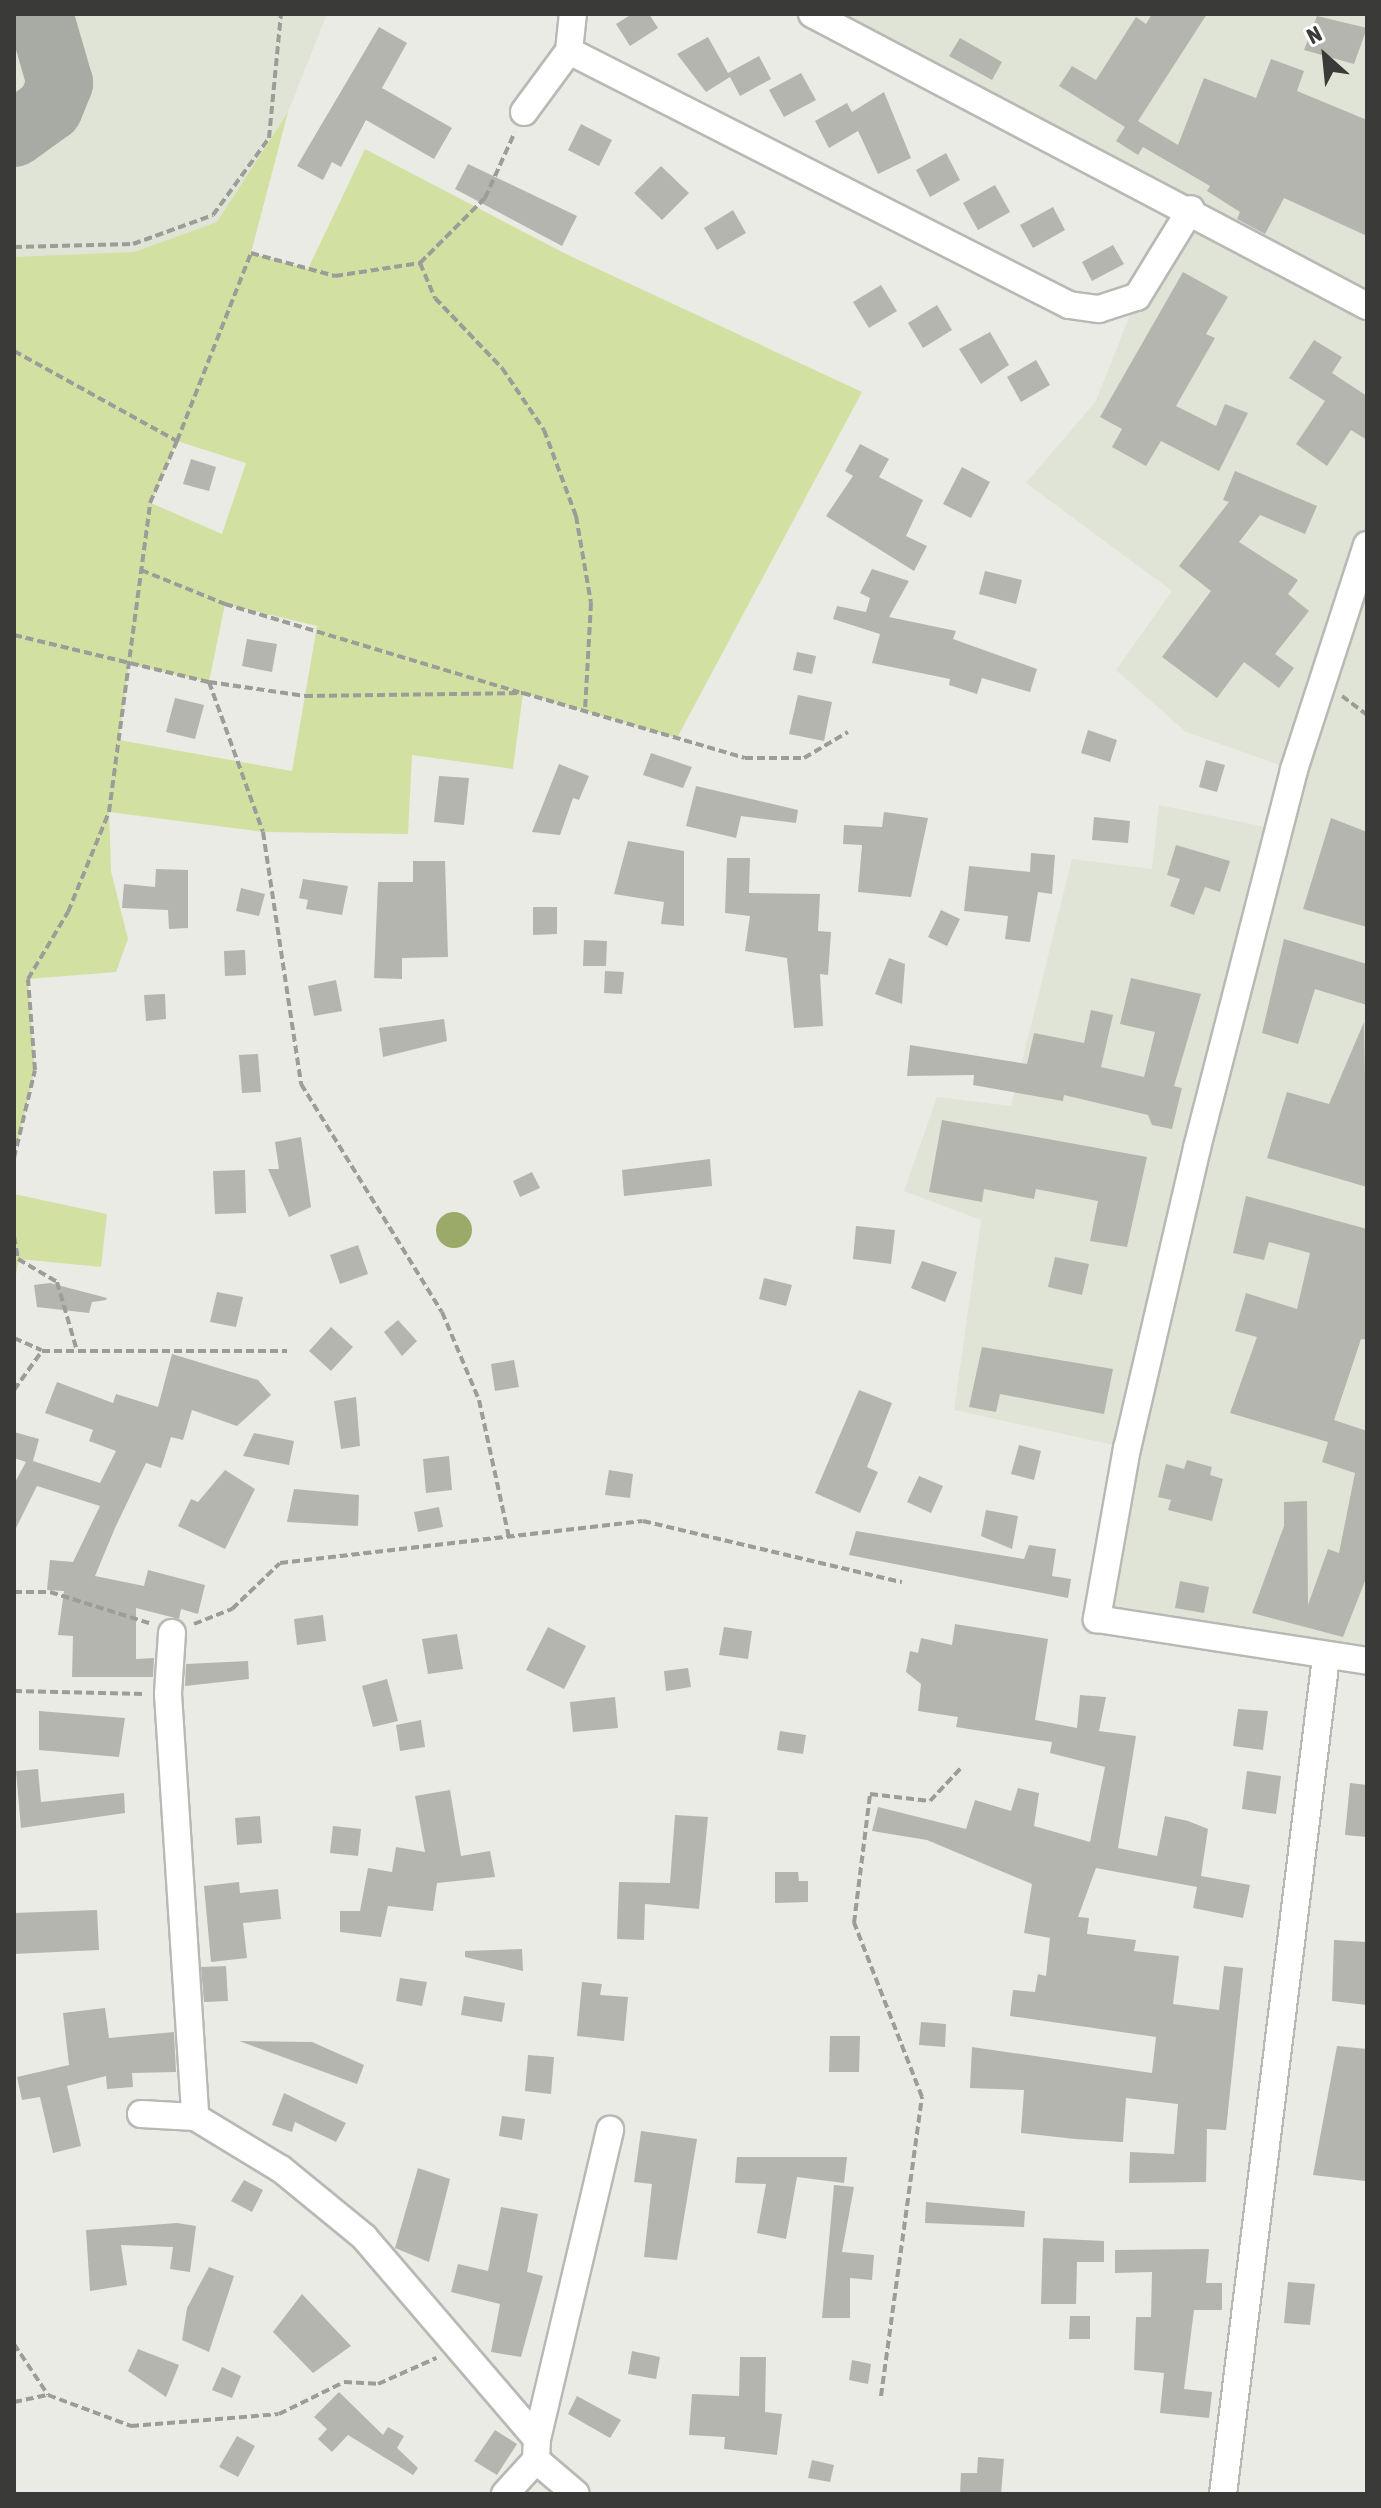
<!DOCTYPE html>
<html>
<head>
<meta charset="utf-8">
<style>
	body { margin:0 }
	#map { position:relative; width:1381px; height:2508px; overflow:hidden; background:#eaebe5; font-family:"Asap Condensed",sans-serif }
	div>[style] { position:absolute }
	[style*='--x'] { left:calc(var(--x)*1px); top:calc(var(--y)*1px); width:calc(var(--w)*1px); rotate:calc(var(--a)*1deg) }
	.built>* { inset:0; background:#e0e4d6 }
	.green>* { inset:0; background:#d2e1a2 }
	.water>* { inset:0; background:#9baa69 }
	.round { border-radius:50% }
	.taxiway>* { height:66px; margin:-33px; padding:0 33px; transform-origin:33px; border-radius:33px; background:#a8aaa4 }
	.building>* { inset:0; background:#b4b5af }
	.path>* { height:4px; margin-top:-2px; transform-origin:0; background:repeating-linear-gradient(90deg,#9c9d99 0 8px,transparent 0 12px) }
	.roads { filter:drop-shadow(2px 0 #b8b9b4) drop-shadow(-2px 0 #b8b9b4) drop-shadow(0 2px #b8b9b4) drop-shadow(0 -2px #b8b9b4) }
	.minor>* { height:26px; margin:-13px; padding:0 13px; transform-origin:13px; border-radius:13px; background:#fff }
	span { translate:-50% -50%; white-space:nowrap; text-align:center; line-height:1.15; -webkit-text-stroke:6px #fff; paint-order:stroke }
	.frame { position:absolute; inset:0; border:16px solid #3a3b38; pointer-events:none }
	.north { position:absolute; left:1285px; top:16px; width:80px; height:80px; -webkit-text-stroke:6px #fff; paint-order:stroke; rotate:333deg; font-size:22px; font-weight:700; line-height:32px; text-align:center; color:#3a3b38 }
	.north::after { content:''; display:block; margin:auto; width:28px; height:36px; background:#3a3b38; clip-path:polygon(50% 0,100% 100%,50% 72%,0 100%) }
</style>
</head>
<body>
<div id="map">
	<div class="built">
		<i style="clip-path:polygon(14px 14px,327px 14px,288px 112px,218px 222px,134px 252px,27px 260px,14px 257px)"></i>
		<i style="clip-path:polygon(812px 14px,1367px 14px,1367px 1661px,1097px 1619px,1127px 1448px,954px 1410px,981px 1220px,904px 1191px,937px 1097px,1011px 1106px,1072px 859px,1152px 869px,1159px 805px,1280px 830px,1294px 770px,1186px 732px,1116px 670px,1172px 591px,1026px 483px,1096px 401px,1137px 297px,1191px 208px)"></i>
	</div>
	<div class="green">
		<i style="clip-path:polygon(evenodd,288px 112px,251px 253px,308px 269px,365px 149px,568px 255px,862px 392px,677px 738px,523px 693px,513px 769px,412px 755px,408px 834px,263px 832px,109px 812px,111px 871px,128px 939px,116px 972px,28px 979px,35px 1070px,14px 1158px,14px 257px,134px 252px,217px 222px,288px 112px,177px 441px,246px 463px,222px 534px,151px 503px,177px 441px,288px 112px,225px 604px,317px 626px,292px 771px,119px 740px,129px 664px,209px 682px,225px 604px)"></i>
		<i style="clip-path:polygon(14px 1194px,107px 1214px,101px 1267px,19px 1259px,14px 1285px)"></i>
	</div>
	<div class="water">
		<i class="round" style="left:436px;top:1212px;width:36px;height:36px"></i>
	</div>
	<div class="taxiway">
		<i style="--x:14;--y:134;--w:44;--a:-35.8"></i>
		<i style="--x:50;--y:108;--w:27;--a:-68"></i>
		<i style="--x:60;--y:83;--w:72;--a:-106.2"></i>
	</div>
	<div class="building">
		<i style="clip-path:polygon(632px 14px,649px 14px,658px 28px,630px 46px,616px 24px)"></i>
		<i style="clip-path:polygon(1152px 14px,1207px 14px,1138px 121px,1178px 145px,1204px 78px,1256px 98px,1271px 59px,1304px 71px,1297px 91px,1367px 120px,1367px 236px,1284px 198px,1265px 234px,1237px 219px,1240px 212px,1207px 191px,1210px 186px,1143px 147px,1138px 155px,1116px 141px,1125px 127px,1059px 86px,1072px 66px,1096px 80px,1136px 17px,1146px 24px)"></i>
		<i style="clip-path:polygon(1317px 16px,1367px 28px,1354px 64px,1304px 50px)"></i>
		<i style="clip-path:polygon(379px 27px,407px 43px,382px 88px,452px 128px,434px 159px,366px 120px,341px 167px,332px 162px,323px 180px,297px 166px)"></i>
		<i style="clip-path:polygon(708px 37px,728px 73px,759px 56px,771px 79px,740px 96px,730px 77px,706px 92px,677px 54px)"></i>
		<i style="clip-path:polygon(960px 38px,1002px 62px,992px 80px,949px 56px)"></i>
		<i style="clip-path:polygon(801px 73px,816px 100px,784px 117px,769px 90px)"></i>
		<i style="clip-path:polygon(884px 92px,911px 158px,878px 174px,858px 131px,829px 148px,815px 121px,847px 103px,852px 112px)"></i>
		<i style="clip-path:polygon(581px 124px,612px 140px,599px 166px,568px 150px)"></i>
		<i style="clip-path:polygon(946px 153px,960px 180px,930px 197px,916px 170px)"></i>
		<i style="clip-path:polygon(468px 164px,577px 216px,562px 246px,455px 189px)"></i>
		<i style="clip-path:polygon(661px 166px,689px 193px,662px 220px,634px 193px)"></i>
		<i style="clip-path:polygon(995px 185px,1010px 212px,978px 230px,963px 203px)"></i>
		<i style="clip-path:polygon(1053px 207px,1065px 230px,1033px 248px,1020px 225px)"></i>
		<i style="clip-path:polygon(733px 210px,746px 233px,717px 250px,704px 228px)"></i>
		<i style="clip-path:polygon(1113px 245px,1124px 264px,1092px 281px,1082px 262px)"></i>
		<i style="clip-path:polygon(1183px 272px,1228px 297px,1206px 334px,1215px 338px,1176px 406px,1216px 426px,1225px 404px,1248px 413px,1219px 471px,1161px 441px,1146px 466px,1112px 447px,1122px 429px,1100px 417px)"></i>
		<i style="clip-path:polygon(881px 285px,897px 311px,869px 328px,853px 302px)"></i>
		<i style="clip-path:polygon(937px 305px,952px 330px,923px 348px,908px 323px)"></i>
		<i style="clip-path:polygon(990px 332px,1009px 365px,981px 384px,959px 349px)"></i>
		<i style="clip-path:polygon(1314px 340px,1342px 357px,1332px 373px,1367px 396px,1367px 440px,1351px 430px,1327px 466px,1296px 444px,1325px 401px,1289px 378px)"></i>
		<i style="clip-path:polygon(1036px 360px,1050px 385px,1021px 402px,1007px 377px)"></i>
		<i style="clip-path:polygon(860px 444px,889px 459px,879px 477px,923px 500px,906px 536px,927px 546px,914px 571px,826px 516px,853px 476px,845px 471px)"></i>
		<i style="clip-path:polygon(191px 459px,216px 467px,209px 491px,183px 484px)"></i>
		<i style="clip-path:polygon(962px 467px,990px 482px,971px 518px,943px 504px)"></i>
		<i style="clip-path:polygon(1235px 471px,1317px 506px,1305px 534px,1260px 515px,1239px 542px,1298px 580px,1288px 594px,1309px 611px,1275px 654px,1294px 668px,1279px 688px,1244px 662px,1217px 698px,1162px 657px,1211px 591px,1179px 566px,1229px 502px,1223px 500px)"></i>
		<i style="clip-path:polygon(872px 569px,909px 581px,889px 617px,956px 631px,953px 639px,1037px 669px,1030px 692px,982px 678px,977px 694px,949px 685px,950px 679px,872px 663px,880px 634px,833px 619px,837px 606px,866px 612px,870px 598px,860px 593px)"></i>
		<i style="clip-path:polygon(985px 571px,1022px 580px,1016px 604px,979px 594px)"></i>
		<i style="clip-path:polygon(247px 639px,277px 644px,272px 672px,242px 666px)"></i>
		<i style="clip-path:polygon(797px 652px,816px 656px,812px 674px,793px 670px)"></i>
		<i style="clip-path:polygon(798px 695px,832px 702px,824px 741px,789px 734px)"></i>
		<i style="clip-path:polygon(175px 698px,204px 705px,195px 739px,166px 732px)"></i>
		<i style="clip-path:polygon(1088px 730px,1117px 740px,1110px 762px,1081px 753px)"></i>
		<i style="clip-path:polygon(651px 753px,692px 767px,683px 788px,643px 775px)"></i>
		<i style="clip-path:polygon(1206px 760px,1225px 765px,1217px 792px,1199px 787px)"></i>
		<i style="clip-path:polygon(559px 764px,589px 776px,579px 800px,573px 798px,560px 835px,532px 832px)"></i>
		<i style="clip-path:polygon(439px 776px,469px 778px,464px 825px,434px 822px)"></i>
		<i style="clip-path:polygon(696px 786px,798px 810px,796px 823px,741px 816px,736px 838px,686px 826px)"></i>
		<i style="clip-path:polygon(884px 812px,928px 818px,911px 897px,858px 892px,862px 845px,843px 844px,844px 825px,882px 827px)"></i>
		<i style="clip-path:polygon(1094px 817px,1130px 821px,1128px 843px,1092px 840px)"></i>
		<i style="clip-path:polygon(1331px 818px,1367px 832px,1367px 927px,1303px 909px)"></i>
		<i style="clip-path:polygon(628px 841px,684px 851px,684px 926px,661px 924px,664px 902px,614px 894px)"></i>
		<i style="clip-path:polygon(1176px 845px,1230px 861px,1220px 892px,1205px 887px,1194px 915px,1170px 906px,1180px 879px,1167px 875px)"></i>
		<i style="clip-path:polygon(1031px 853px,1055px 855px,1052px 894px,1038px 892px,1030px 942px,1005px 939px,1008px 916px,964px 911px,969px 866px,1030px 872px)"></i>
		<i style="clip-path:polygon(727px 858px,750px 858px,749px 893px,820px 894px,818px 931px,831px 932px,828px 975px,820px 974px,823px 1026px,794px 1028px,787px 958px,745px 951px,750px 916px,725px 913px)"></i>
		<i style="clip-path:polygon(413px 861px,445px 861px,448px 957px,402px 958px,402px 979px,374px 978px,378px 882px,413px 882px)"></i>
		<i style="clip-path:polygon(156px 869px,188px 870px,188px 928px,169px 929px,168px 910px,122px 908px,124px 884px,155px 887px)"></i>
		<i style="clip-path:polygon(303px 879px,348px 886px,342px 915px,306px 909px,308px 900px,299px 898px)"></i>
		<i style="clip-path:polygon(241px 888px,265px 894px,259px 916px,236px 911px)"></i>
		<i style="clip-path:polygon(533px 907px,557px 907px,557px 934px,533px 935px)"></i>
		<i style="clip-path:polygon(941px 910px,960px 919px,947px 946px,928px 937px)"></i>
		<i style="clip-path:polygon(1284px 939px,1367px 964px,1367px 1005px,1315px 989px,1298px 1044px,1262px 1033px)"></i>
		<i style="clip-path:polygon(584px 940px,607px 941px,606px 966px,583px 966px)"></i>
		<i style="clip-path:polygon(245px 950px,246px 975px,225px 976px,224px 951px)"></i>
		<i style="clip-path:polygon(889px 958px,905px 964px,902px 1004px,875px 994px)"></i>
		<i style="clip-path:polygon(605px 971px,624px 972px,622px 994px,604px 993px)"></i>
		<i style="clip-path:polygon(1131px 978px,1201px 994px,1174px 1086px,1182px 1088px,1172px 1129px,1152px 1125px,1148px 1115px,1064px 1095px,1063px 1101px,973px 1085px,974px 1075px,907px 1076px,910px 1045px,1027px 1064px,1034px 1033px,1084px 1043px,1091px 1010px,1113px 1015px,1101px 1067px,1144px 1077px,1155px 1032px,1120px 1024px)"></i>
		<i style="clip-path:polygon(336px 980px,342px 1011px,314px 1016px,308px 986px)"></i>
		<i style="clip-path:polygon(165px 994px,166px 1019px,146px 1021px,144px 995px)"></i>
		<i style="clip-path:polygon(444px 1019px,447px 1041px,383px 1057px,379px 1028px)"></i>
		<i style="clip-path:polygon(1364px 1022px,1367px 1187px,1267px 1158px,1287px 1092px,1329px 1104px)"></i>
		<i style="clip-path:polygon(258px 1054px,261px 1092px,242px 1093px,239px 1055px)"></i>
		<i style="clip-path:polygon(942px 1120px,1147px 1157px,1127px 1247px,1090px 1241px,1098px 1201px,1036px 1189px,1034px 1199px,984px 1189px,982px 1202px,929px 1192px)"></i>
		<i style="clip-path:polygon(301px 1137px,311px 1207px,289px 1217px,268px 1169px,279px 1169px,275px 1142px)"></i>
		<i style="clip-path:polygon(710px 1159px,712px 1186px,624px 1196px,622px 1170px)"></i>
		<i style="clip-path:polygon(245px 1170px,246px 1213px,215px 1214px,213px 1171px)"></i>
		<i style="clip-path:polygon(532px 1172px,540px 1188px,520px 1197px,513px 1181px)"></i>
		<i style="clip-path:polygon(1246px 1196px,1367px 1229px,1367px 1340px,1361px 1339px,1334px 1420px,1367px 1431px,1367px 1576px,1343px 1637px,1252px 1613px,1284px 1526px,1284px 1502px,1307px 1501px,1308px 1605px,1328px 1549px,1339px 1553px,1355px 1473px,1322px 1462px,1328px 1442px,1230px 1413px,1257px 1337px,1235px 1331px,1246px 1293px,1297px 1309px,1310px 1253px,1269px 1242px,1264px 1260px,1233px 1253px)"></i>
		<i style="clip-path:polygon(856px 1226px,895px 1230px,891px 1264px,853px 1259px)"></i>
		<i style="clip-path:polygon(358px 1245px,368px 1274px,340px 1284px,330px 1255px)"></i>
		<i style="clip-path:polygon(1055px 1257px,1089px 1264px,1082px 1295px,1048px 1287px)"></i>
		<i style="clip-path:polygon(922px 1261px,957px 1272px,945px 1302px,911px 1288px)"></i>
		<i style="clip-path:polygon(764px 1278px,792px 1285px,786px 1306px,759px 1299px)"></i>
		<i style="clip-path:polygon(50px 1283px,107px 1298px,106px 1300px,92px 1302px,89px 1313px,37px 1307px,34px 1285px)"></i>
		<i style="clip-path:polygon(217px 1292px,243px 1297px,236px 1327px,210px 1322px)"></i>
		<i style="clip-path:polygon(398px 1320px,417px 1341px,402px 1356px,384px 1332px)"></i>
		<i style="clip-path:polygon(331px 1327px,353px 1347px,331px 1371px,309px 1351px)"></i>
		<i style="clip-path:polygon(982px 1347px,1113px 1369px,1104px 1414px,1000px 1394px,996px 1412px,969px 1407px)"></i>
		<i style="clip-path:polygon(172px 1354px,258px 1380px,271px 1395px,237px 1426px,192px 1410px,183px 1440px,171px 1437px,161px 1468px,146px 1463px,115px 1528px,95px 1576px,144px 1586px,148px 1570px,205px 1585px,198px 1614px,181px 1609px,179px 1619px,136px 1608px,136px 1659px,154px 1658px,153px 1677px,72px 1677px,73px 1636px,58px 1635px,64px 1591px,47px 1590px,50px 1560px,73px 1562px,100px 1506px,37px 1486px,14px 1532px,14px 1484px,26px 1462px,14px 1458px,14px 1432px,39px 1439px,33px 1461px,100px 1483px,116px 1451px,89px 1441px,93px 1430px,45px 1413px,57px 1382px,113px 1403px,116px 1394px,158px 1407px)"></i>
		<i style="clip-path:polygon(514px 1360px,519px 1387px,495px 1391px,491px 1364px)"></i>
		<i style="clip-path:polygon(859px 1390px,892px 1403px,867px 1467px,878px 1472px,860px 1513px,815px 1493px)"></i>
		<i style="clip-path:polygon(356px 1397px,360px 1446px,341px 1449px,334px 1401px)"></i>
		<i style="clip-path:polygon(254px 1433px,294px 1441px,289px 1465px,243px 1456px)"></i>
		<i style="clip-path:polygon(1019px 1445px,1041px 1451px,1034px 1480px,1011px 1474px)"></i>
		<i style="clip-path:polygon(449px 1456px,452px 1490px,426px 1493px,423px 1459px)"></i>
		<i style="clip-path:polygon(1187px 1460px,1212px 1467px,1210px 1475px,1223px 1479px,1212px 1521px,1168px 1510px,1171px 1500px,1158px 1497px,1166px 1464px,1184px 1469px)"></i>
		<i style="clip-path:polygon(225px 1470px,255px 1489px,225px 1549px,178px 1526px,191px 1499px,198px 1502px)"></i>
		<i style="clip-path:polygon(609px 1470px,633px 1474px,630px 1498px,605px 1495px)"></i>
		<i style="clip-path:polygon(919px 1476px,943px 1486px,931px 1513px,907px 1502px)"></i>
		<i style="clip-path:polygon(294px 1489px,359px 1495px,358px 1526px,287px 1522px)"></i>
		<i style="clip-path:polygon(439px 1507px,443px 1527px,418px 1532px,414px 1512px)"></i>
		<i style="clip-path:polygon(986px 1510px,1018px 1516px,1012px 1549px,981px 1536px)"></i>
		<i style="clip-path:polygon(856px 1531px,1024px 1559px,1029px 1545px,1056px 1549px,1052px 1576px,1071px 1579px,1068px 1598px,849px 1555px)"></i>
		<i style="clip-path:polygon(1180px 1581px,1209px 1587px,1204px 1613px,1175px 1608px)"></i>
		<i style="clip-path:polygon(323px 1615px,326px 1641px,297px 1645px,294px 1619px)"></i>
		<i style="clip-path:polygon(955px 1624px,1048px 1639px,1035px 1720px,1077px 1728px,1080px 1695px,1106px 1697px,1099px 1731px,1136px 1736px,1118px 1848px,1157px 1856px,1165px 1816px,1188px 1821px,1208px 1829px,1201px 1876px,1250px 1885px,1243px 1918px,1193px 1908px,1197px 1887px,1096px 1868px,1078px 1917px,1089px 1918px,1087px 1934px,1136px 1940px,1134px 1951px,1179px 1956px,1173px 2004px,1219px 2010px,1224px 1966px,1243px 1968px,1226px 2130px,1207px 2129px,1206px 2182px,1129px 2183px,1130px 2152px,1174px 2154px,1178px 2104px,1126px 2098px,1123px 2142px,1075px 2139px,1021px 2133px,1024px 2090px,970px 2088px,972px 2047px,1152px 2073px,1156px 2037px,1010px 2016px,1013px 1990px,1035px 1992px,1038px 1974px,1046px 1976px,1050px 1938px,1024px 1933px,1032px 1884px,927px 1840px,872px 1831px,878px 1807px,966px 1829px,975px 1800px,1011px 1811px,1018px 1788px,1039px 1793px,1034px 1826px,1090px 1842px,1105px 1767px,1050px 1753px,1052px 1742px,956px 1727px,958px 1717px,918px 1711px,921px 1684px,906px 1672px,910px 1651px,918px 1653px,921px 1638px,952px 1645px)"></i>
		<i style="clip-path:polygon(548px 1627px,586px 1646px,564px 1689px,526px 1670px)"></i>
		<i style="clip-path:polygon(724px 1627px,752px 1631px,748px 1659px,719px 1655px)"></i>
		<i style="clip-path:polygon(457px 1634px,463px 1669px,428px 1674px,422px 1639px)"></i>
		<i style="clip-path:polygon(248px 1661px,249px 1679px,185px 1686px,186px 1664px)"></i>
		<i style="clip-path:polygon(688px 1668px,691px 1687px,666px 1691px,664px 1671px)"></i>
		<i style="clip-path:polygon(387px 1679px,398px 1721px,373px 1727px,362px 1686px)"></i>
		<i style="clip-path:polygon(615px 1697px,618px 1728px,573px 1732px,570px 1702px)"></i>
		<i style="clip-path:polygon(1238px 1709px,1268px 1711px,1263px 1750px,1233px 1746px)"></i>
		<i style="clip-path:polygon(39px 1711px,125px 1718px,119px 1757px,39px 1750px)"></i>
		<i style="clip-path:polygon(421px 1720px,425px 1747px,400px 1751px,396px 1725px)"></i>
		<i style="clip-path:polygon(780px 1731px,806px 1735px,803px 1754px,777px 1750px)"></i>
		<i style="clip-path:polygon(38px 1769px,41px 1802px,124px 1793px,125px 1813px,21px 1828px,16px 1771px)"></i>
		<i style="clip-path:polygon(1247px 1771px,1281px 1776px,1276px 1814px,1242px 1809px)"></i>
		<i style="clip-path:polygon(1350px 1783px,1367px 1785px,1367px 1837px,1345px 1835px)"></i>
		<i style="clip-path:polygon(450px 1790px,461px 1856px,490px 1851px,495px 1877px,437px 1883px,433px 1911px,388px 1906px,381px 1937px,340px 1932px,340px 1911px,360px 1911px,368px 1868px,392px 1872px,396px 1847px,425px 1852px,415px 1796px)"></i>
		<i style="clip-path:polygon(675px 1815px,708px 1817px,699px 1909px,645px 1904px,644px 1940px,617px 1939px,619px 1882px,670px 1883px)"></i>
		<i style="clip-path:polygon(260px 1816px,262px 1843px,237px 1845px,235px 1818px)"></i>
		<i style="clip-path:polygon(333px 1826px,361px 1829px,358px 1856px,330px 1853px)"></i>
		<i style="clip-path:polygon(775px 1872px,798px 1872px,799px 1881px,808px 1881px,808px 1902px,775px 1903px)"></i>
		<i style="clip-path:polygon(239px 1882px,240px 1893px,278px 1889px,281px 1919px,243px 1923px,247px 1958px,211px 1962px,204px 1886px)"></i>
		<i style="clip-path:polygon(97px 1910px,99px 1950px,14px 1954px,14px 1913px)"></i>
		<i style="clip-path:polygon(1334px 1940px,1367px 1942px,1367px 2005px,1332px 2001px)"></i>
		<i style="clip-path:polygon(522px 1949px,523px 1971px,465px 1957px,465px 1951px)"></i>
		<i style="clip-path:polygon(226px 1966px,228px 2001px,204px 2002px,201px 1967px)"></i>
		<i style="clip-path:polygon(400px 1978px,427px 1982px,422px 2006px,396px 2001px)"></i>
		<i style="clip-path:polygon(582px 1982px,602px 1984px,600px 1995px,628px 1997px,624px 2041px,577px 2036px)"></i>
		<i style="clip-path:polygon(464px 1996px,505px 2003px,502px 2022px,461px 2015px)"></i>
		<i style="clip-path:polygon(105px 2008px,109px 2038px,174px 2032px,176px 2072px,132px 2073px,133px 2087px,107px 2089px,106px 2076px,67px 2086px,81px 2146px,53px 2153px,40px 2097px,22px 2100px,17px 2077px,69px 2065px,63px 2013px)"></i>
		<i style="clip-path:polygon(921px 2022px,946px 2024px,945px 2047px,919px 2045px)"></i>
		<i style="clip-path:polygon(830px 2036px,860px 2036px,859px 2072px,829px 2072px)"></i>
		<i style="clip-path:polygon(239px 2041px,312px 2042px,364px 2065px,357px 2084px)"></i>
		<i style="clip-path:polygon(1337px 2046px,1367px 2049px,1365px 2181px,1313px 2175px)"></i>
		<i style="clip-path:polygon(528px 2055px,554px 2057px,551px 2094px,525px 2091px)"></i>
		<i style="clip-path:polygon(284px 2093px,346px 2123px,336px 2142px,295px 2122px,292px 2132px,272px 2125px)"></i>
		<i style="clip-path:polygon(502px 2116px,525px 2119px,522px 2140px,499px 2136px)"></i>
		<i style="clip-path:polygon(641px 2131px,697px 2139px,677px 2260px,644px 2257px,652px 2184px,634px 2182px)"></i>
		<i style="clip-path:polygon(737px 2157px,847px 2157px,844px 2183px,797px 2177px,786px 2239px,757px 2233px,766px 2184px,735px 2183px)"></i>
		<i style="clip-path:polygon(418px 2168px,450px 2179px,429px 2262px,395px 2248px)"></i>
		<i style="clip-path:polygon(244px 2180px,263px 2190px,252px 2212px,231px 2201px)"></i>
		<i style="clip-path:polygon(834px 2185px,854px 2187px,842px 2252px,874px 2255px,872px 2280px,850px 2278px,850px 2318px,822px 2318px)"></i>
		<i style="clip-path:polygon(926px 2202px,1025px 2211px,1024px 2227px,925px 2223px)"></i>
		<i style="clip-path:polygon(501px 2207px,538px 2214px,527px 2272px,543px 2276px,521px 2357px,491px 2352px,500px 2304px,451px 2292px,458px 2264px,488px 2271px)"></i>
		<i style="clip-path:polygon(177px 2223px,196px 2226px,190px 2272px,170px 2269px,173px 2247px,121px 2245px,127px 2285px,90px 2291px,86px 2230px)"></i>
		<i style="clip-path:polygon(1043px 2238px,1104px 2241px,1104px 2262px,1077px 2262px,1076px 2304px,1041px 2304px)"></i>
		<i style="clip-path:polygon(1209px 2249px,1206px 2283px,1222px 2283px,1222px 2310px,1194px 2310px,1184px 2389px,1212px 2392px,1209px 2418px,1160px 2413px,1164px 2373px,1134px 2370px,1136px 2317px,1151px 2317px,1152px 2272px,1115px 2273px,1115px 2250px)"></i>
		<i style="clip-path:polygon(209px 2267px,234px 2276px,209px 2352px,182px 2340px,187px 2308px)"></i>
		<i style="clip-path:polygon(1288px 2282px,1315px 2284px,1310px 2325px,1284px 2323px)"></i>
		<i style="clip-path:polygon(302px 2294px,351px 2346px,313px 2373px,273px 2332px)"></i>
		<i style="clip-path:polygon(1070px 2316px,1090px 2316px,1090px 2339px,1069px 2339px)"></i>
		<i style="clip-path:polygon(138px 2349px,179px 2365px,166px 2397px,128px 2371px)"></i>
		<i style="clip-path:polygon(632px 2351px,660px 2357px,656px 2379px,628px 2374px)"></i>
		<i style="clip-path:polygon(740px 2357px,766px 2357px,765px 2412px,782px 2414px,777px 2455px,724px 2449px,725px 2437px,689px 2435px,692px 2394px,739px 2396px)"></i>
		<i style="clip-path:polygon(852px 2360px,871px 2364px,868px 2384px,849px 2380px)"></i>
		<i style="clip-path:polygon(222px 2367px,241px 2376px,232px 2398px,212px 2390px)"></i>
		<i style="clip-path:polygon(339px 2392px,383px 2435px,388px 2427px,404px 2436px,397px 2448px,418px 2468px,413px 2475px,348px 2435px,332px 2452px,318px 2439px,327px 2429px,314px 2417px)"></i>
		<i style="clip-path:polygon(577px 2396px,621px 2420px,610px 2438px,568px 2414px)"></i>
		<i style="clip-path:polygon(495px 2430px,517px 2444px,497px 2475px,474px 2461px)"></i>
		<i style="clip-path:polygon(237px 2436px,255px 2446px,238px 2477px,219px 2467px)"></i>
		<i style="clip-path:polygon(978px 2457px,1004px 2459px,1001px 2494px,960px 2494px,961px 2473px,977px 2473px)"></i>
		<i style="clip-path:polygon(812px 2460px,834px 2465px,830px 2482px,808px 2478px)"></i>
	</div>
	<div class="path">
		<i style="--x:14;--y:247;--w:119;--a:-1.4"></i>
		<i style="--x:133;--y:244;--w:85;--a:-19.9"></i>
		<i style="--x:213;--y:215;--w:95;--a:-54"></i>
		<i style="--x:269;--y:138;--w:125;--a:-84.5"></i>
		<i style="--x:420;--y:263;--w:38;--a:67"></i>
		<i style="--x:435;--y:298;--w:97;--a:46.3"></i>
		<i style="--x:502;--y:368;--w:75;--a:55.9"></i>
		<i style="--x:544;--y:430;--w:92;--a:69.6"></i>
		<i style="--x:576;--y:516;--w:88;--a:80.2"></i>
		<i style="--x:591;--y:603;--w:108;--a:93.2"></i>
		<i style="--x:14;--y:351;--w:186;--a:28.9"></i>
		<i style="--x:177;--y:441;--w:202;--a:-68.5"></i>
		<i style="--x:251;--y:253;--w:87;--a:15.3"></i>
		<i style="--x:335;--y:276;--w:86;--a:-8.7"></i>
		<i style="--x:420;--y:263;--w:92;--a:-45"></i>
		<i style="--x:485;--y:198;--w:72;--a:-65.6"></i>
		<i style="--x:141;--y:570;--w:91;--a:22"></i>
		<i style="--x:225;--y:604;--w:307;--a:16.7"></i>
		<i style="--x:14;--y:635;--w:201;--a:13.6"></i>
		<i style="--x:209;--y:682;--w:159;--a:70.2"></i>
		<i style="--x:263;--y:832;--w:255;--a:81.4"></i>
		<i style="--x:301;--y:1084;--w:268;--a:58.3"></i>
		<i style="--x:442;--y:1312;--w:95;--a:67.2"></i>
		<i style="--x:479;--y:1400;--w:141;--a:77.7"></i>
		<i style="--x:209;--y:682;--w:97;--a:8.3"></i>
		<i style="--x:305;--y:696;--w:218;--a:-0.8"></i>
		<i style="--x:523;--y:693;--w:231;--a:16.3"></i>
		<i style="--x:745;--y:758;--w:59;--a:0"></i>
		<i style="--x:804;--y:758;--w:51;--a:-30.6"></i>
		<i style="--x:1342;--y:696;--w:31;--a:37"></i>
		<i style="--x:14;--y:1158;--w:90;--a:-76.6"></i>
		<i style="--x:35;--y:1070;--w:91;--a:-94.4"></i>
		<i style="--x:28;--y:979;--w:78;--a:-59.2"></i>
		<i style="--x:68;--y:912;--w:108;--a:-67.7"></i>
		<i style="--x:109;--y:812;--w:312;--a:-82.4"></i>
		<i style="--x:150;--y:503;--w:68;--a:-66.5"></i>
		<i style="--x:14;--y:1236;--w:23;--a:80"></i>
		<i style="--x:18;--y:1259;--w:45;--a:30.5"></i>
		<i style="--x:57;--y:1282;--w:72;--a:73.8"></i>
		<i style="--x:14;--y:1338;--w:30;--a:24"></i>
		<i style="--x:14;--y:1390;--w:48;--a:-54.3"></i>
		<i style="--x:42;--y:1351;--w:245;--a:0"></i>
		<i style="--x:14;--y:1592;--w:36;--a:0"></i>
		<i style="--x:50;--y:1592;--w:104;--a:17.4"></i>
		<i style="--x:194;--y:1624;--w:41;--a:-21.5"></i>
		<i style="--x:232;--y:1609;--w:66;--a:-43.8"></i>
		<i style="--x:280;--y:1563;--w:365;--a:-6.6"></i>
		<i style="--x:643;--y:1521;--w:266;--a:13.3"></i>
		<i style="--x:14;--y:1691;--w:131;--a:1.3"></i>
		<i style="--x:14;--y:2344;--w:61;--a:56.3"></i>
		<i style="--x:881;--y:2396;--w:302;--a:-82.2"></i>
		<i style="--x:922;--y:2097;--w:187;--a:-111.3"></i>
		<i style="--x:854;--y:1923;--w:130;--a:-82.9"></i>
		<i style="--x:870;--y:1794;--w:60;--a:6.7"></i>
		<i style="--x:930;--y:1801;--w:45;--a:-46.8"></i>
		<i style="--x:14;--y:2402;--w:35;--a:-12"></i>
		<i style="--x:48;--y:2395;--w:89;--a:20.5"></i>
		<i style="--x:131;--y:2426;--w:148;--a:-4.6"></i>
		<i style="--x:279;--y:2414;--w:72;--a:-26.2"></i>
		<i style="--x:344;--y:2382;--w:34;--a:3"></i>
		<i style="--x:378;--y:2384;--w:64;--a:-24.1"></i>
	</div>
	<div class="roads">
		<div class="minor">
			<i style="--x:812;--y:14;--w:627;--a:27.75"></i>
			<i style="--x:569;--y:51;--w:561;--a:26.93"></i>
			<i style="--x:1069;--y:305;--w:30;--a:8"></i>
			<i style="--x:1099;--y:309;--w:40;--a:-18"></i>
			<i style="--x:1137;--y:297;--w:103;--a:-58.5"></i>
			<i style="--x:524;--y:112;--w:76;--a:-53.6"></i>
			<i style="--x:569;--y:51;--w:37;--a:-84"></i>
			<i style="--x:1367;--y:545;--w:237;--a:108"></i>
			<i style="--x:1294;--y:770;--w:390;--a:104.4"></i>
			<i style="--x:1197;--y:1148;--w:308;--a:103.1"></i>
			<i style="--x:1127;--y:1448;--w:174;--a:100"></i>
			<i style="--x:1097;--y:1619;--w:273;--a:8.8"></i>
			<i style="--x:172;--y:1633;--w:61;--a:93.8"></i>
			<i style="--x:168;--y:1694;--w:424;--a:86.3"></i>
			<i style="--x:141;--y:2114;--w:54;--a:3.2"></i>
			<i style="--x:195;--y:2117;--w:100;--a:31.2"></i>
			<i style="--x:281;--y:2169;--w:107;--a:39.3"></i>
			<i style="--x:364;--y:2237;--w:266;--a:49.4"></i>
			<i style="--x:537;--y:2439;--w:21;--a:93"></i>
			<i style="--x:536;--y:2460;--w:52;--a:40.4"></i>
			<i style="--x:537;--y:2439;--w:318;--a:-76.7"></i>
			<i style="--x:505;--y:2494;--w:46;--a:-47.6"></i>
			<i style="--x:1223;--y:2494;--w:843;--a:-82.98"></i>
		</div>
	</div>
	<div class="frame"></div>
	<div class="north">N</div>
</div>
</body>
</html>
